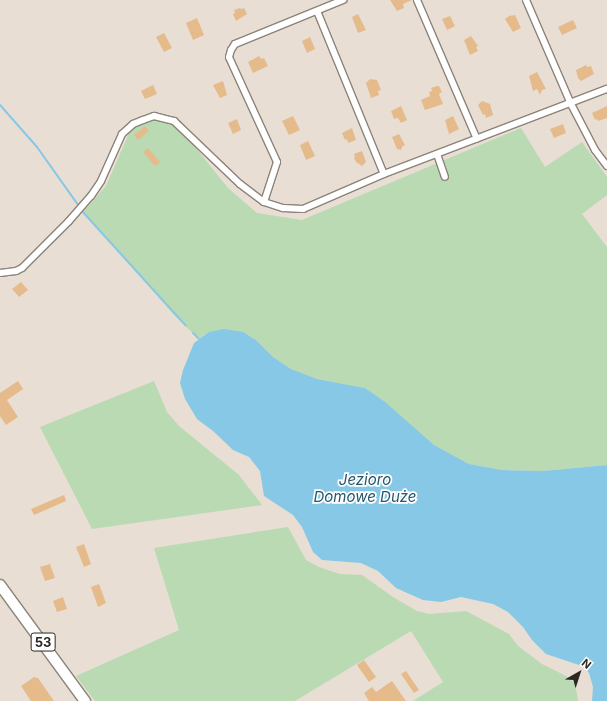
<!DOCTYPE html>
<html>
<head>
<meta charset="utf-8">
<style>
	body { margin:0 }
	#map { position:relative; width:607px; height:701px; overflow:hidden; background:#e8ded4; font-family:Inter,sans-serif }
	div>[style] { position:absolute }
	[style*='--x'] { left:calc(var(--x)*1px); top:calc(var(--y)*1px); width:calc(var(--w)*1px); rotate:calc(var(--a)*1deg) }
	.green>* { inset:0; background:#b9dab2 }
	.water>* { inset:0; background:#87c8e6 }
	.stream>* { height:2px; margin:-1px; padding:0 1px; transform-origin:1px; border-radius:1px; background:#87c8e6 }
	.building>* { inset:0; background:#e5bb8c }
	.roads { filter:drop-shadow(1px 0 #8c8379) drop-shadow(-1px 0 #8c8379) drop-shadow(0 1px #8c8379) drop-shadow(0 -1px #8c8379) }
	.minor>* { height:6px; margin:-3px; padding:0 3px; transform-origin:3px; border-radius:3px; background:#fff }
	.primary>* { height:10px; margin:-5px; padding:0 5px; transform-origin:5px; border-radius:5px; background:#fff }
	span { translate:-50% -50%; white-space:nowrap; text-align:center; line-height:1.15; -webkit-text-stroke:3.5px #fff; paint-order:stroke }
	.shield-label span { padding:1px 3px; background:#fff; border:1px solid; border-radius:3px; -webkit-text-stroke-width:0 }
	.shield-label { font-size:13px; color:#2b2723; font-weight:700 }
	.water-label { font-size:15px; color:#25586e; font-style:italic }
	.north { position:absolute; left:559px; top:653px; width:40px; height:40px; -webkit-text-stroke:3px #fff; paint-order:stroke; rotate:39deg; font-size:11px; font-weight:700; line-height:16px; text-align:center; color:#2b2723 }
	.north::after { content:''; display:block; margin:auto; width:14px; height:18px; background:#2b2723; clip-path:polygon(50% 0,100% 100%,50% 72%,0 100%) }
</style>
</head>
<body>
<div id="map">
	<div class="green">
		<i style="clip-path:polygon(154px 116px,174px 121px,228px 188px,257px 213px,302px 220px,521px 128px,545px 167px,582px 142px,607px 177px,607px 195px,582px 214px,607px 247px,607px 465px,543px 471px,502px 470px,469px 464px,434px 445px,365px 388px,317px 379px,291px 369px,273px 357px,257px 341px,209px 332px,199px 339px,175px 316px,83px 212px,106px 186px,133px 124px)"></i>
		<i style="clip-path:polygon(154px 381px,167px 412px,179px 426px,239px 475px,262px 505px,92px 529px,40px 427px)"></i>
		<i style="clip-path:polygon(288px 527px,306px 560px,319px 567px,340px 574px,362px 575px,393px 597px,417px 611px,429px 614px,466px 611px,509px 634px,518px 646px,542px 664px,566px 676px,575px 683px,578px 701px,413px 701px,443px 682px,411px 631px,295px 701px,95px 701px,76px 676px,179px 630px,154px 548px)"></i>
	</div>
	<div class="water">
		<i style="clip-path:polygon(224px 329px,243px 332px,257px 341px,273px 357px,291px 369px,317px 379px,365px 388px,385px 402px,434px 445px,469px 464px,502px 470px,543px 471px,607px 465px,607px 701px,592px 701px,593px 687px,589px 673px,582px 666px,546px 654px,532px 640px,523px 627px,508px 612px,493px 604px,461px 597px,441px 602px,423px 600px,396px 588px,378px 571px,361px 563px,322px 560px,313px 552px,302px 527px,293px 515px,264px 496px,260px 471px,249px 457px,233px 450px,213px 431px,197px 419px,185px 399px,180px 383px,183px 370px,194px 343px,209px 332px)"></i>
	</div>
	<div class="stream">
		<i style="--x:0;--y:105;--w:56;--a:48.6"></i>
		<i style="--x:37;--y:147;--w:71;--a:54.7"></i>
		<i style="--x:81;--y:210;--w:156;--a:47.8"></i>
		<i style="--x:193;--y:333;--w:8;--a:45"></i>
	</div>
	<div class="building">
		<i style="clip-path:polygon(390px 0,412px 0,403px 4px,404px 8px,397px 11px)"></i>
		<i style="clip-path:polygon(240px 8px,241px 9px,244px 8px,247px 14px,236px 21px,233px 14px,235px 13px,234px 10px)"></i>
		<i style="clip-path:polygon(358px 14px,366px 30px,358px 33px,352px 17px)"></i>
		<i style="clip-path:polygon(515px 15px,521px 28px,513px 32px,505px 19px,509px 16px)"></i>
		<i style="clip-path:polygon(450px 16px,455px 26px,447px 30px,442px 19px)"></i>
		<i style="clip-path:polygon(197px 18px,204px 35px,193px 40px,186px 23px)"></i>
		<i style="clip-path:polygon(573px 20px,577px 28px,562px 35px,558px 27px)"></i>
		<i style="clip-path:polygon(164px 33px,172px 48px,164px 52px,156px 37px)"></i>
		<i style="clip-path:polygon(471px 36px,478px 46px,476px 47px,478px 51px,470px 55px,464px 40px)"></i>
		<i style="clip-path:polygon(310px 37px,315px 49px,307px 53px,302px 41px)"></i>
		<i style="clip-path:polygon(259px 56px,261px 59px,264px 58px,268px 66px,253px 73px,248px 62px)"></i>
		<i style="clip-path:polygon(586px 65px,587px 67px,591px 66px,594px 74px,581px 81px,578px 78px,576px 70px)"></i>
		<i style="clip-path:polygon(537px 72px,546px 89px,542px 90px,540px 95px,537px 89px,533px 91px,529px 76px)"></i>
		<i style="clip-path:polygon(370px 79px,377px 80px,381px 90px,378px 91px,379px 95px,371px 98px,366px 83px)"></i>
		<i style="clip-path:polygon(223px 81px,227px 95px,220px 98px,213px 85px)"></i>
		<i style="clip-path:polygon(153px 85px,157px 94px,145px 99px,141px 91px)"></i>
		<i style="clip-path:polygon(437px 86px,439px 86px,442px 92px,439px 94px,443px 104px,425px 110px,421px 100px,430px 96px,429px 92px,432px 91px,431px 88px)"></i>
		<i style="clip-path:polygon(482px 101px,490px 104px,493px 115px,486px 118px,485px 114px,483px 115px,478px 105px)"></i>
		<i style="clip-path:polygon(401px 106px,407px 120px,401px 123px,398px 118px,394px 119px,391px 111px)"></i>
		<i style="clip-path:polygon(607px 106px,607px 118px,598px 121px,597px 119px,595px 120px,592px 113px)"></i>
		<i style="clip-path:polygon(293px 116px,300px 130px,289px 135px,282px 121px)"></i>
		<i style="clip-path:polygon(453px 116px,459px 129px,449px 134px,445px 120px)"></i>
		<i style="clip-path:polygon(237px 119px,241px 130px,233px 134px,228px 123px)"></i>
		<i style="clip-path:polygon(563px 124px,566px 133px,554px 138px,550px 129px)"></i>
		<i style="clip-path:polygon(145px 126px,149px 131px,138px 140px,134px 135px)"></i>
		<i style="clip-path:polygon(352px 128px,356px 140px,348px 143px,347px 139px,345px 140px,342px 133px)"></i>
		<i style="clip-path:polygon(399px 134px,405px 145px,402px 147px,401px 150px,397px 149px,392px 137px)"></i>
		<i style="clip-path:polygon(308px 141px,315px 156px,306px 160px,300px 145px)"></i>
		<i style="clip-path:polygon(148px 148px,160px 162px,155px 166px,143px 152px)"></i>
		<i style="clip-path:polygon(362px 151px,366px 162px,362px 166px,356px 162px,354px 158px,355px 157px,354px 154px)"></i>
		<i style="clip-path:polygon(21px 282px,28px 290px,19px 297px,12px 289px)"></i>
		<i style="clip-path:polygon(18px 381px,23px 389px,7px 400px,18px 417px,6px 425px,0 416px,0 393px)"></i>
		<i style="clip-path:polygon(64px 495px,66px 501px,34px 515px,31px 509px)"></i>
		<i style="clip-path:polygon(84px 544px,91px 564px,84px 567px,76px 547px)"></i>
		<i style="clip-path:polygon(50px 564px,55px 578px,45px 581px,40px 567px)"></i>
		<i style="clip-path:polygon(99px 584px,106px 603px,98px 607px,91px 587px)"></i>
		<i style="clip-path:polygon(63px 597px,67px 609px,57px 612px,53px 601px)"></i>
		<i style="clip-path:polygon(364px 660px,376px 677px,369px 682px,357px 665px)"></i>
		<i style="clip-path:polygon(406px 671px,419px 690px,414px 693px,401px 674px)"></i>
		<i style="clip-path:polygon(34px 677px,38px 678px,54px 701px,31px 701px,21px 686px)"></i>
		<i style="clip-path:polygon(392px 681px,406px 701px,369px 701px,364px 693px,372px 687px,376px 692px)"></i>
	</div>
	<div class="roads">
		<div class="minor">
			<i style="--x:417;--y:0;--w:151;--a:66.7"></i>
			<i style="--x:526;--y:0;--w:113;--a:66.6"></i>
			<i style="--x:571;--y:104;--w:52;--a:62.4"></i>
			<i style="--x:595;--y:150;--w:20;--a:53"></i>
			<i style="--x:317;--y:11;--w:176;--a:67.7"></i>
			<i style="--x:437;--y:154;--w:24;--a:71"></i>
			<i style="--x:264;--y:202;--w:42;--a:-72"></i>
			<i style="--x:277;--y:162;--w:115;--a:-114.6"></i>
			<i style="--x:229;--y:57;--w:7;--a:-74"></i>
			<i style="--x:231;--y:50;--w:7;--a:-56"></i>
			<i style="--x:235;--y:44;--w:117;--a:-22.2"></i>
			<i style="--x:0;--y:273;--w:16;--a:-7"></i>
			<i style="--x:16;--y:271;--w:7;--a:-27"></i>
			<i style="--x:22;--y:268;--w:66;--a:-45"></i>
			<i style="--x:69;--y:221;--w:33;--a:-49"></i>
			<i style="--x:91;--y:196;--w:18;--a:-56"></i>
			<i style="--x:101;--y:181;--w:51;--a:-65.9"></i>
			<i style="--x:122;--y:134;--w:15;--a:-42"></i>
			<i style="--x:133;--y:124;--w:11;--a:-22"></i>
			<i style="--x:143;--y:120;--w:12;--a:-20"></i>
			<i style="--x:154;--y:116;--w:21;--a:14"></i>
			<i style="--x:174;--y:121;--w:91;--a:43.7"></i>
			<i style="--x:240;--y:184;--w:30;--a:37"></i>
			<i style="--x:264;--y:202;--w:20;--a:18"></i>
			<i style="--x:283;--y:208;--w:20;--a:3"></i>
			<i style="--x:303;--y:209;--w:88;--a:-23.4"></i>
			<i style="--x:384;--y:174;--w:239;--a:-20.9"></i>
		</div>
		<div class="primary">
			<i style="--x:0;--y:585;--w:144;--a:53.8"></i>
		</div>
	</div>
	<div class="shield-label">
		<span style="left:43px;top:642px">53</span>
	</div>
	<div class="water-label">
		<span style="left:365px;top:488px">Jezioro<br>Domowe Duże</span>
	</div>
	<div class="north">N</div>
</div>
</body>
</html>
